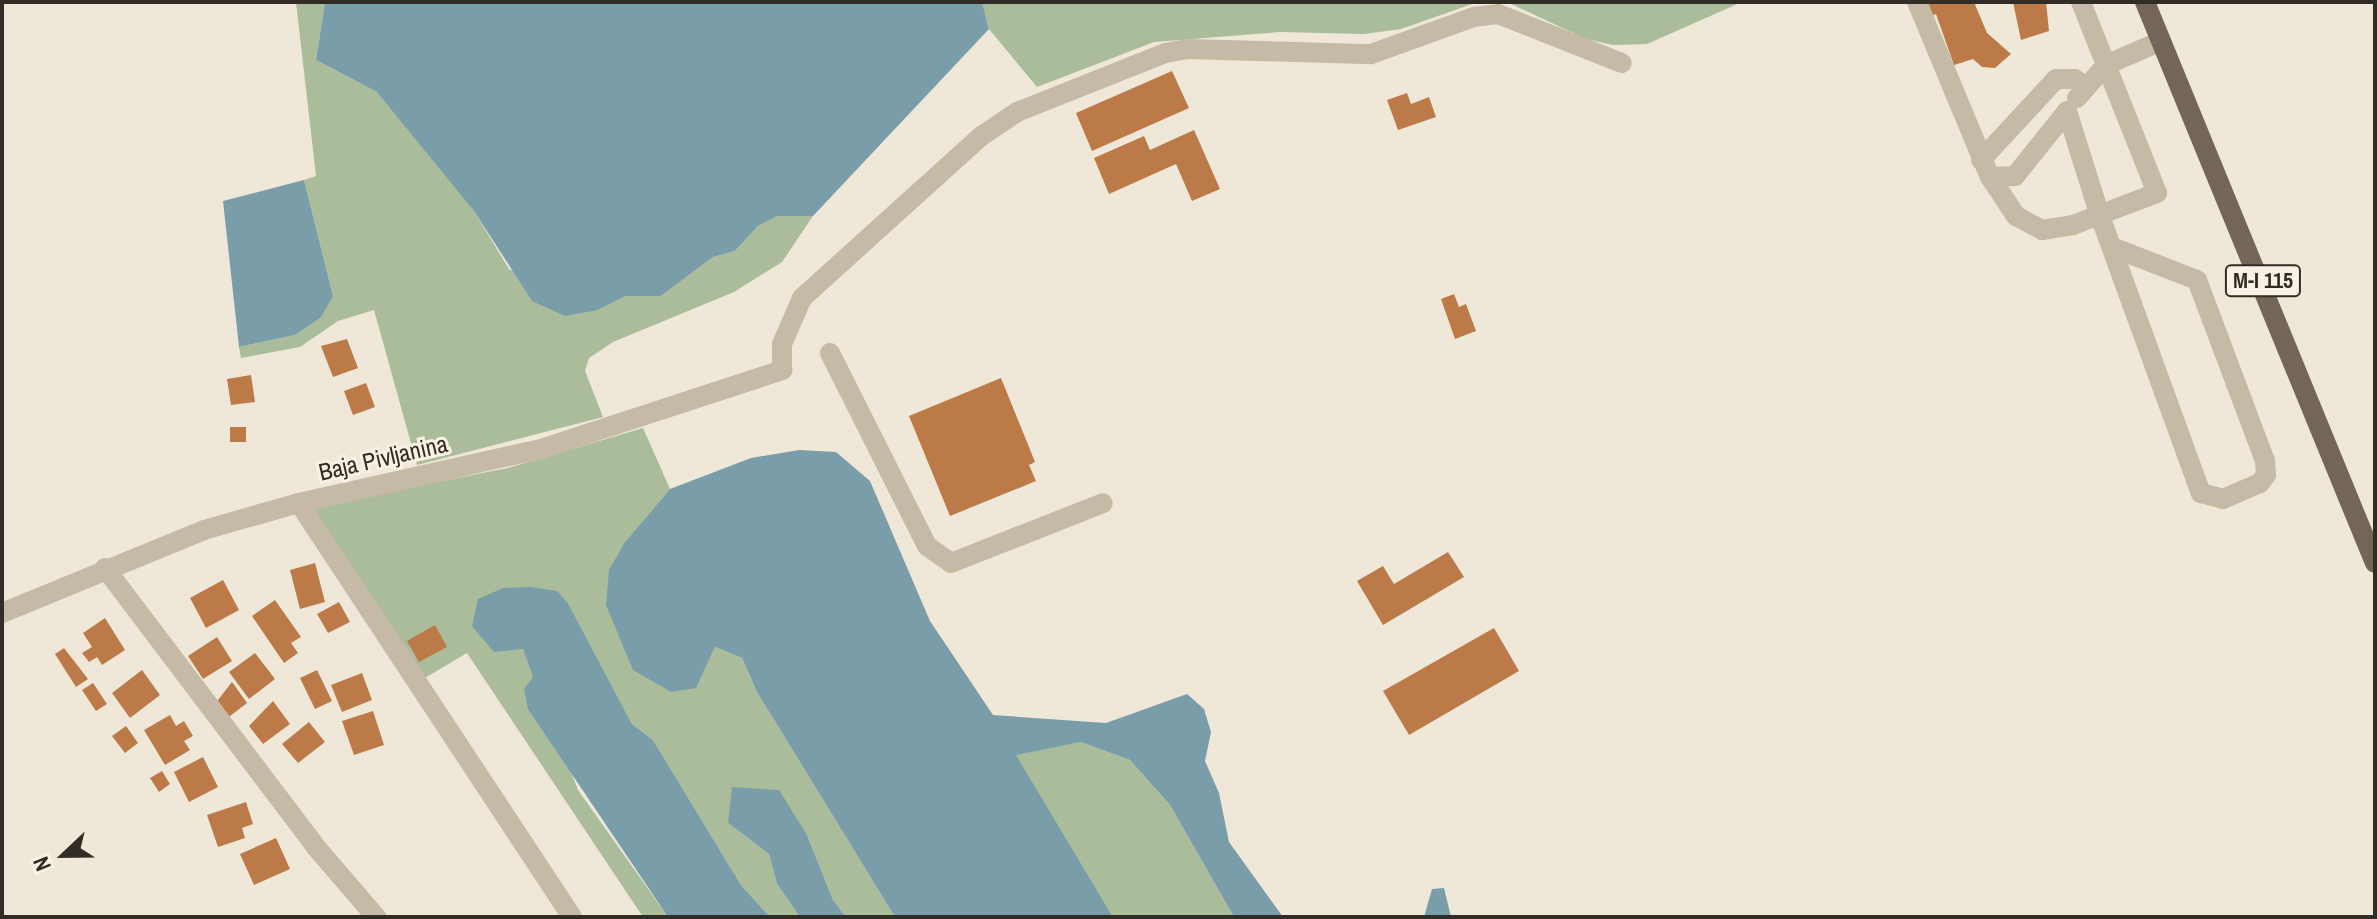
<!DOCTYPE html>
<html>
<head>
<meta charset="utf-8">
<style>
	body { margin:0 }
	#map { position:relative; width:2377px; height:919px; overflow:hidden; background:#efe8d8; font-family:"Archivo Narrow",sans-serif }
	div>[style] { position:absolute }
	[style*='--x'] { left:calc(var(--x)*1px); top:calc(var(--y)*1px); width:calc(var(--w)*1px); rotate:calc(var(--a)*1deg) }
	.green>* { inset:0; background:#aabc9a }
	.water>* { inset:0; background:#799ea9 }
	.building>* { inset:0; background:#bc7a48 }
	.minor>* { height:20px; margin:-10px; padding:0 10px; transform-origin:10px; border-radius:10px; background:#c5baa5 }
	.major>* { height:20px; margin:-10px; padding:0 10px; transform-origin:10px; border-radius:10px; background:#736658 }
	span { translate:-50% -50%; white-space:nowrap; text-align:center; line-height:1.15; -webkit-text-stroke:6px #f7f2e4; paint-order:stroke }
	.shield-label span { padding:2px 6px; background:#f7f2e4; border:2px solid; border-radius:6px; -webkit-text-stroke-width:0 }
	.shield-label { font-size:22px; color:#322c26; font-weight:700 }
	.street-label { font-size:24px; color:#322c26 }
	.frame { position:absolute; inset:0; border:4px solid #322c26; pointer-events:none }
	.north { position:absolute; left:24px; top:815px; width:80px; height:80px; -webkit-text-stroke:6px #f7f2e4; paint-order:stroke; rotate:248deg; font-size:22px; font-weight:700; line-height:32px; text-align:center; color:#322c26 }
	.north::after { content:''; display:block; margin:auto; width:28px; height:36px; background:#322c26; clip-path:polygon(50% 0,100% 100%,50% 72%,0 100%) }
</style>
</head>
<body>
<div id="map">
	<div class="green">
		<i style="clip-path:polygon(296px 2px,325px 2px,316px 60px,377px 92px,416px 134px,474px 211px,509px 269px,598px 310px,626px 296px,661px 296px,713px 257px,735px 251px,758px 226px,776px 216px,813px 216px,782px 262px,734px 292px,613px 342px,589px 358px,585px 371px,603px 417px,417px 465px,374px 310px,338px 321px,300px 347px,241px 358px,239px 347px,295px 335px,333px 296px,304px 180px,316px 176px)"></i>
		<i style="clip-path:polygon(982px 2px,1478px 2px,1401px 29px,1364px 34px,1280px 32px,1154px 42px,1037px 87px,989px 29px)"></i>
		<i style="clip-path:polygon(1507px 2px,1742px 2px,1647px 44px,1613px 45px,1586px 39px)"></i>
		<i style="clip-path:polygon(643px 428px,670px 489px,625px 542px,696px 687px,715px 647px,742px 658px,757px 692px,895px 917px,846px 917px,833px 900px,807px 835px,728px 823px,769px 854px,777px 884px,800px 917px,770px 917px,741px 885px,653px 740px,632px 724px,568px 603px,523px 649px,578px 790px,668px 917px,643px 917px,467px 653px,423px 679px,314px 512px,319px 505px,508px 468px)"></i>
		<i style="clip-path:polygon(1081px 742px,1130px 760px,1170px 805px,1234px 917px,1113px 917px,1015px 754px)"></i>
	</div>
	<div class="water">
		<i style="clip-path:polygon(325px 2px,982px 2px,989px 29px,813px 216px,777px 216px,758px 226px,735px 251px,713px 257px,661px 296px,626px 296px,598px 310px,565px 316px,532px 301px,474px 211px,377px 92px,316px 60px)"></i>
		<i style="clip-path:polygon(304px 180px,333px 296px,321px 317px,295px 335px,239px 347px,223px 201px)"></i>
		<i style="clip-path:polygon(799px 450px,836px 452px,870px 481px,930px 621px,993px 715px,1106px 723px,1187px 694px,1204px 709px,1211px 732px,1205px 761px,1219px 793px,1229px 842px,1283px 917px,1234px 917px,1170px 805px,1130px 760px,1081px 742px,1016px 755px,1113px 917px,895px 917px,757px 692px,742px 658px,715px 647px,696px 688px,671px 692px,633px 670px,606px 605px,609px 570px,625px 542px,670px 489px,751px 458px)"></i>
		<i style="clip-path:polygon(531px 587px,557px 591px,568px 603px,632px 724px,653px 740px,741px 885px,770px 917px,668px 917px,528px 709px,524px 689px,533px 677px,523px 649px,494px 652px,472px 626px,478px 599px,503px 588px)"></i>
		<i style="clip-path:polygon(732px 787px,779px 790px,807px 835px,833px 900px,846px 917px,800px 917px,777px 884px,769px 854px,728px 823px)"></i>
		<i style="clip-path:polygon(1444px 888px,1451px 917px,1424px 917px,1432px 889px)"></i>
	</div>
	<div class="building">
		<i style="clip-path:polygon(1925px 2px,1974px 2px,1987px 33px,2011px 54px,1995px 68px,1982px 67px,1973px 59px,1954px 65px,1936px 14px,1931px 16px)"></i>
		<i style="clip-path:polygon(2013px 2px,2046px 2px,2049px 31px,2021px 40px)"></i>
		<i style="clip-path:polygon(1172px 71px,1189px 108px,1092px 151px,1076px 113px)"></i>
		<i style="clip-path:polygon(1407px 93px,1411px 104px,1429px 97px,1436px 117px,1398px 130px,1387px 100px)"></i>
		<i style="clip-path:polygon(1194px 130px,1220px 189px,1192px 201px,1176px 164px,1109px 194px,1094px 158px,1144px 136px,1150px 150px)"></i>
		<i style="clip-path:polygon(1454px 294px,1459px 307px,1466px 304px,1476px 331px,1455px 339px,1441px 299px)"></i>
		<i style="clip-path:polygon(347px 339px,358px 368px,333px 377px,321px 346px)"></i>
		<i style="clip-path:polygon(251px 375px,255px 402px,231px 405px,227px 379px)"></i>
		<i style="clip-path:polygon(1001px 378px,1035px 462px,1029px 465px,1036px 481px,950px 516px,909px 416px)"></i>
		<i style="clip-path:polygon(366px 383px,375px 407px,353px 415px,344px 391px)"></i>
		<i style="clip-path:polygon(230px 427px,246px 427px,246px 442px,230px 442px)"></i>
		<i style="clip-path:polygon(1448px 552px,1464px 577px,1383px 625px,1357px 581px,1383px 566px,1394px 584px)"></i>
		<i style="clip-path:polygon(315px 563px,325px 602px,300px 609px,290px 570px)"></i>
		<i style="clip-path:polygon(223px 580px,239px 610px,206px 628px,190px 598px)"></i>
		<i style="clip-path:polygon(275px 600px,301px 637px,291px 643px,298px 653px,284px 663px,252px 616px)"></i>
		<i style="clip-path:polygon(339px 602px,350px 622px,328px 633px,317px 614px)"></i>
		<i style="clip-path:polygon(105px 618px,125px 650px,102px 665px,97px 657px,89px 662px,82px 653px,92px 647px,83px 633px)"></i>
		<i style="clip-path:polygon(435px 625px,447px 647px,419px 662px,407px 641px)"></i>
		<i style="clip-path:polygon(1494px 628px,1519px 671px,1409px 735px,1383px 691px)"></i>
		<i style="clip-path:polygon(217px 637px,232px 661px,203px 679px,188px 656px)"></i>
		<i style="clip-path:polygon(64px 648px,88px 679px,76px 687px,55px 654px)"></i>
		<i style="clip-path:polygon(255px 653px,275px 679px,249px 699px,229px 672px)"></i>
		<i style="clip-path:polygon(142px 670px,160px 695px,130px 718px,112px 693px)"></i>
		<i style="clip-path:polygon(317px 670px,332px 701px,315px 709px,300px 678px)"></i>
		<i style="clip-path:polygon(362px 673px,372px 700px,342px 712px,331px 685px)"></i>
		<i style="clip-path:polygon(232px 682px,247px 703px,225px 720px,214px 705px)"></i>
		<i style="clip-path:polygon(93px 683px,107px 704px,96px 711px,82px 690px)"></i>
		<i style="clip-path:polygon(273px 701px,290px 724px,263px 744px,249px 726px)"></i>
		<i style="clip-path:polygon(373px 711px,384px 745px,354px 755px,342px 721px)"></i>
		<i style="clip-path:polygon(170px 715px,176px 726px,184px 721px,193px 736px,184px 741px,190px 750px,165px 765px,144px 730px)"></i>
		<i style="clip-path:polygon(309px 722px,325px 742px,298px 763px,282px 744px)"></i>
		<i style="clip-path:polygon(126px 726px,138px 743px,125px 753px,112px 736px)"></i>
		<i style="clip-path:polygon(203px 757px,218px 787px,189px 802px,174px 772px)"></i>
		<i style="clip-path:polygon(162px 771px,170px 784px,159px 792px,150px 778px)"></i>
		<i style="clip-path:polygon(246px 802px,253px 824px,242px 828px,245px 838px,218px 847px,207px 815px)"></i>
		<i style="clip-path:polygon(276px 838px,290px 869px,254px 885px,240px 854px)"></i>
	</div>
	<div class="minor">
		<i style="--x:1917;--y:2;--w:190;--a:67.4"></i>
		<i style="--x:1990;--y:177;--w:25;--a:-2"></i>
		<i style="--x:2015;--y:176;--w:83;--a:-51.3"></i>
		<i style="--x:2067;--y:111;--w:110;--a:72.6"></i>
		<i style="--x:2100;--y:216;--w:295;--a:70"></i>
		<i style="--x:2201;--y:493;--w:23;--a:15"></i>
		<i style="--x:2223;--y:499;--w:40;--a:-23.4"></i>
		<i style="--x:2260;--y:483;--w:10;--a:-53"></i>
		<i style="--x:2266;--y:475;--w:14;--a:-94"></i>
		<i style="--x:2265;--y:461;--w:193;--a:-110.6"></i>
		<i style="--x:2197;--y:280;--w:91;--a:-158.8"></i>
		<i style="--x:2077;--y:98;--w:44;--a:-48.7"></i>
		<i style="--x:2106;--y:65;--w:60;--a:-23.6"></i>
		<i style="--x:1981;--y:160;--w:110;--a:-47.2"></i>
		<i style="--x:2056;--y:79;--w:19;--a:0"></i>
		<i style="--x:2075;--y:79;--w:13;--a:39"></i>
		<i style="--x:1990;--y:177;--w:47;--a:56.3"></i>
		<i style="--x:2016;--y:216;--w:30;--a:28"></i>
		<i style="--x:2042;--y:230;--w:31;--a:-9"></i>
		<i style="--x:2073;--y:225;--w:90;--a:-20.9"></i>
		<i style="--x:2157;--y:193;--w:206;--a:-111.7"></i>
		<i style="--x:830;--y:353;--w:216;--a:63.3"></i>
		<i style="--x:927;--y:546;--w:29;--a:35"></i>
		<i style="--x:951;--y:563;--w:163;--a:-21.5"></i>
		<i style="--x:299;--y:503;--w:496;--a:56.6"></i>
		<i style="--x:105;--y:568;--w:348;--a:52.9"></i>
		<i style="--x:315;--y:846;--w:94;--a:49.3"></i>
		<i style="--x:2;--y:613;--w:218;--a:-22.3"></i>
		<i style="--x:204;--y:530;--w:99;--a:-15.9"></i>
		<i style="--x:299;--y:503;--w:248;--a:-12.6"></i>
		<i style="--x:541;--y:449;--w:254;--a:-18.1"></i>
		<i style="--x:782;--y:370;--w:26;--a:-90"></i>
		<i style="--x:782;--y:344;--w:50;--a:-66.5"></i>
		<i style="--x:802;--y:298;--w:240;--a:-42.1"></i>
		<i style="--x:980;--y:137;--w:45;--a:-34"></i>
		<i style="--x:1017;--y:112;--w:159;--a:-21.7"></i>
		<i style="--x:1165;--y:53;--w:22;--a:-10"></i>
		<i style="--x:1187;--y:49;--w:184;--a:1.6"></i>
		<i style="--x:1371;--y:54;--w:109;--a:-19.8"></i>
		<i style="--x:1474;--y:17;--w:24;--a:-7"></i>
		<i style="--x:1498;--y:14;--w:133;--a:21.6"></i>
	</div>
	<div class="major">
		<i style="--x:2145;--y:2;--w:606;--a:67.71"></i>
	</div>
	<div class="shield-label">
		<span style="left:2263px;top:281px">M-I 115</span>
	</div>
	<div class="street-label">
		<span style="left:383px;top:458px;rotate:-13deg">Baja Pivljanina</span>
	</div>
	<div class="frame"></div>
	<div class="north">N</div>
</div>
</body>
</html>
